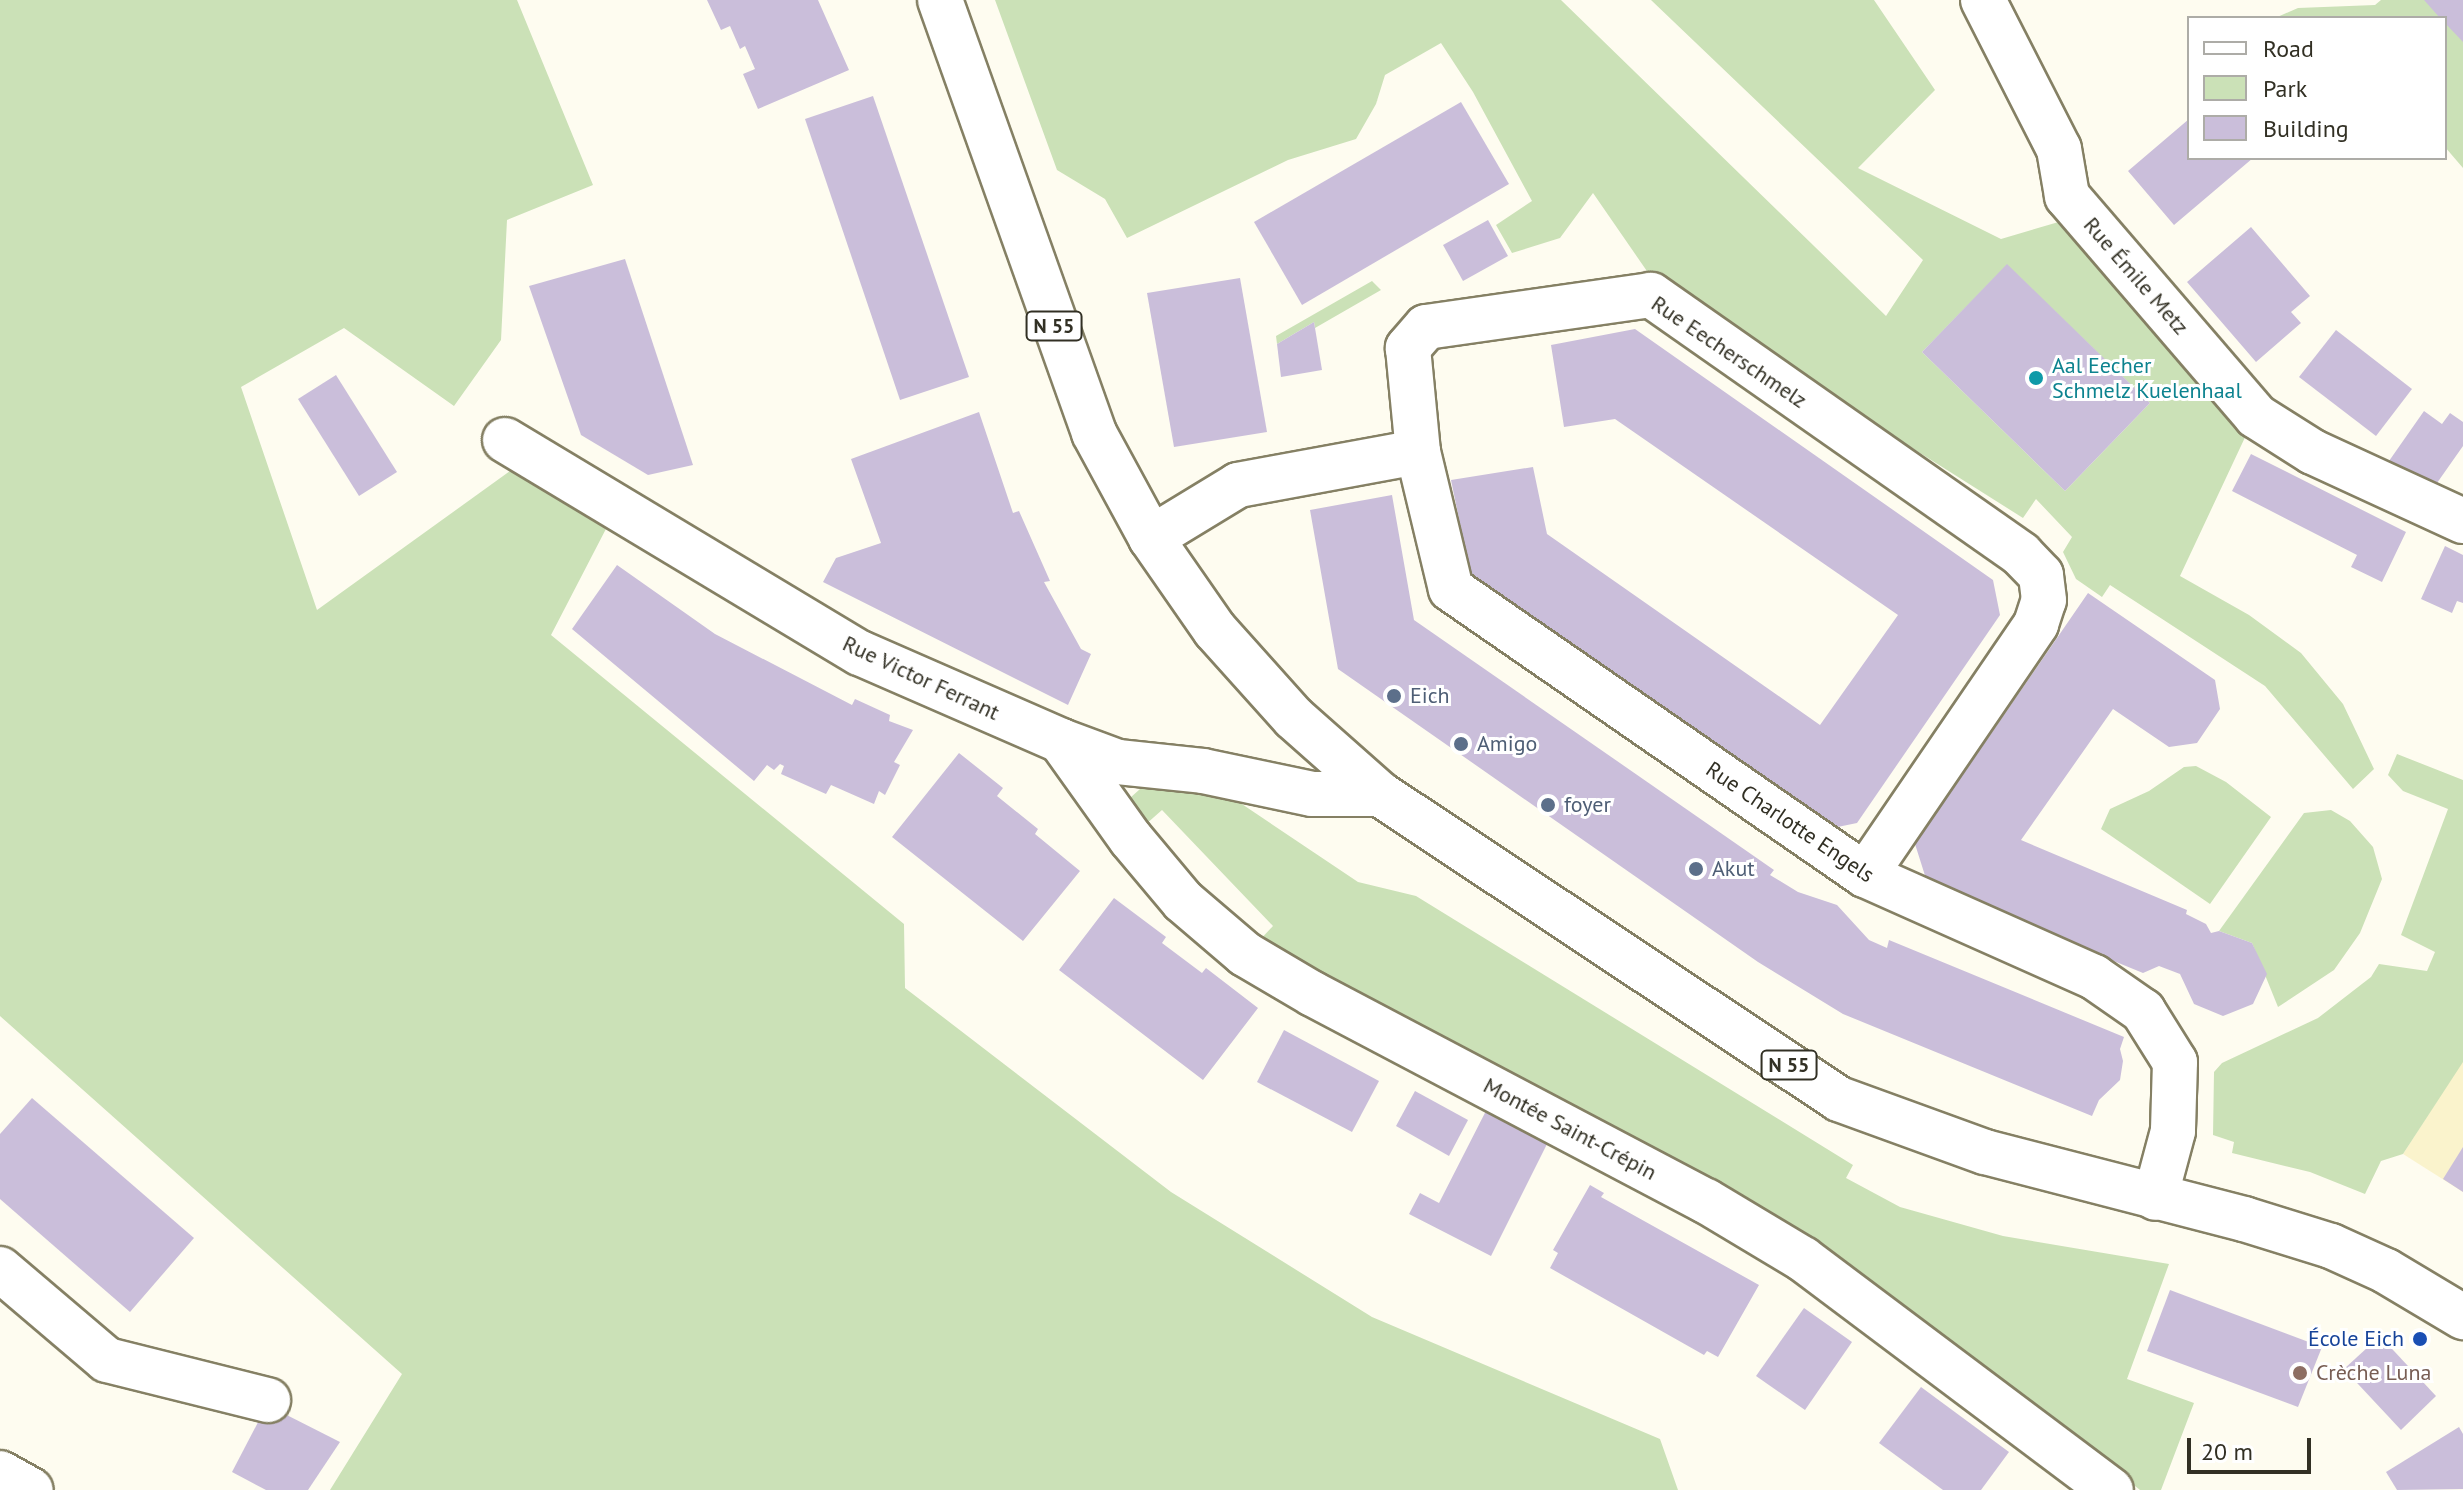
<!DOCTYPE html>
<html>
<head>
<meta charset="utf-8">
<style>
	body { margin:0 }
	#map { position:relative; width:2463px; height:1490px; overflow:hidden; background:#fefcf0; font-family:"PT Sans",sans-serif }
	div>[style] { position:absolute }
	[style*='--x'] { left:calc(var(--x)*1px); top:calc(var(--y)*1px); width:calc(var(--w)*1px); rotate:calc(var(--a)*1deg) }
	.built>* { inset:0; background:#faf3cc }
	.green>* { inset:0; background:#cbe1b7 }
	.building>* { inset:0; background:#cabeda }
	.roads { filter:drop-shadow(2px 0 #858064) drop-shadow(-2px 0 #858064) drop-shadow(0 2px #858064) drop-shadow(0 -2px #858064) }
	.street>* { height:44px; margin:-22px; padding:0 22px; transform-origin:22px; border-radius:22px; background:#fff }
	.primary>* { height:44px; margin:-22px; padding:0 22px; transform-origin:22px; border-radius:22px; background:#fff }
	.dots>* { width:22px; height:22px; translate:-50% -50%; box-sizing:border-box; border:4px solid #fff; border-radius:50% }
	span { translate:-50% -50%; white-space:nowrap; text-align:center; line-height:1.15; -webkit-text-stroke:6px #fff; paint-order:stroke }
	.shield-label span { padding:2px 6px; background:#fff; border:2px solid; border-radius:6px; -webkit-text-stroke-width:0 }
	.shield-label { font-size:20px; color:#323024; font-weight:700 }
	.street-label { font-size:22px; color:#323024 }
	.culture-label { font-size:22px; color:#0d838f }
	.left { translate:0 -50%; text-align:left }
	.service-label { font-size:22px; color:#4e5e75 }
	.transit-label { font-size:22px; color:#164399 }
	.right { translate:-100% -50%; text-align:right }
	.education-label { font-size:22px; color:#785e54 }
	.legend { position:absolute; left:2187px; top:16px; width:260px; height:144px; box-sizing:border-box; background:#fff; border:2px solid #adaca7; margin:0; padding:10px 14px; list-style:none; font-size:24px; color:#323024 }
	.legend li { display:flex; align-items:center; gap:16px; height:40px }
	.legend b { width:40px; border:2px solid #adaca7 }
	.scale { position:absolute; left:2187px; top:1438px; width:124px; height:36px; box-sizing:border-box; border:4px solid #323024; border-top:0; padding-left:10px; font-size:24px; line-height:28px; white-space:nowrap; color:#323024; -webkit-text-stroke:6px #fff; paint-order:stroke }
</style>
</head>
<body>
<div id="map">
	<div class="built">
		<i style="clip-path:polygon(2462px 1062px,2463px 1062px,2463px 1192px,2403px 1154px)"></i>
	</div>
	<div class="green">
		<i style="clip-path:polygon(0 0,517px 0,593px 185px,507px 220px,501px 340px,454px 406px,344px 328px,241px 387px,317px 610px,517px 466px,608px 525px,551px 635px,904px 924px,905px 988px,1171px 1192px,1372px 1317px,1660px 1439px,1678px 1490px,330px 1490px,402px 1374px,0 1016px)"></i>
		<i style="clip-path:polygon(evenodd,995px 0,1561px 0,1886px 316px,1923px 260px,1651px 0,1874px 0,1935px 90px,1858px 168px,2001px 239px,2062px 221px,2248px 431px,2180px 576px,2249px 615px,2301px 653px,2343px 704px,2374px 769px,2353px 789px,2265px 686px,2110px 585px,2102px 597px,2076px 579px,2063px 552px,2072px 537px,2036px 499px,2023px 518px,1773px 360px,1651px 277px,1593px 193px,1560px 238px,1512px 253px,1496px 225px,1532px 201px,1473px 92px,1441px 43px,1385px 75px,1376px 104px,1356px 139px,1288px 160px,1127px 238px,1105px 199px,1057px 170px,995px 0,2007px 265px,2150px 403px,2065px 491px,1922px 352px,2007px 265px)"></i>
		<i style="clip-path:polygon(2381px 0,2463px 0,2463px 168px,2445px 147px,2445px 18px,2275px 18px,2298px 8px,2375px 5px)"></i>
		<i style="clip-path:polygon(1372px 281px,1381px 290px,1315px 328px,1314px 322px,1277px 344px,1276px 336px)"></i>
		<i style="clip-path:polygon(2397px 754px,2463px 780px,2463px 1062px,2403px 1154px,2381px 1161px,2365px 1194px,2310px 1172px,2232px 1153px,2234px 1142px,2213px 1135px,2214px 1072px,2222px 1063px,2318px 1018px,2371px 977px,2379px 964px,2427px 971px,2435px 952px,2401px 935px,2448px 809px,2403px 791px,2388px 775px)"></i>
		<i style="clip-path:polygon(2196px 766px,2226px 782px,2271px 817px,2210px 904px,2101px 829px,2110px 809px,2149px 791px,2184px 767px)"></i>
		<i style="clip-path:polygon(1149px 781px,1221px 790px,1358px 882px,1416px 896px,1853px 1165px,1846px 1178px,1900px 1207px,2003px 1236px,2169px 1264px,2127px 1379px,2194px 1403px,2161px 1490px,2140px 1490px,2100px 1457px,1257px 943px,1273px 926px,1162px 810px,1145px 825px,1129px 808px,1130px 798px)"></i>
		<i style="clip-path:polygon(2331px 810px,2350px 821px,2373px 847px,2382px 879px,2360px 933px,2334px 970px,2278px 1007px,2252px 943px,2219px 931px,2304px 813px)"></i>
	</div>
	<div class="building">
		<i style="clip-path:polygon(707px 0,818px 0,849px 70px,758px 109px,743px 74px,755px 69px,745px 46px,740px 49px,730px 26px,721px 30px)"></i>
		<i style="clip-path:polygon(2424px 0,2463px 0,2463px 42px,2445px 23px,2445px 18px,2440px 18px)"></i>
		<i style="clip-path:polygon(873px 96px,969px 377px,900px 400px,805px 119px)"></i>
		<i style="clip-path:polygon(1461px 102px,1509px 184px,1302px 305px,1254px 222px)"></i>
		<i style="clip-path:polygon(2189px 119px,2189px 158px,2253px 158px,2174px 225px,2128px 171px)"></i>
		<i style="clip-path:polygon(1488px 220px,1508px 256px,1463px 281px,1443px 245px)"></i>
		<i style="clip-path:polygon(2251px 227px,2310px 296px,2291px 312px,2301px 323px,2256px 362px,2187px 282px)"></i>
		<i style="clip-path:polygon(625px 259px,693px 465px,648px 475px,581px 435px,529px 286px)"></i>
		<i style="clip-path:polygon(2007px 264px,2150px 403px,2065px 491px,1922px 352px)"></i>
		<i style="clip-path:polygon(1240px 278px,1267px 432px,1174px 447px,1147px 293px)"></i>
		<i style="clip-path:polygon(1314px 322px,1322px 370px,1281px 377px,1277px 344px)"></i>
		<i style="clip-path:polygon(1635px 329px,1993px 580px,2000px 615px,1857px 823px,1823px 830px,1472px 582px,1451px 480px,1533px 467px,1547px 534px,1820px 725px,1898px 615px,1615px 419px,1564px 427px,1551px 345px)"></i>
		<i style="clip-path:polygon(2336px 330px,2412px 389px,2376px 436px,2299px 377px)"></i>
		<i style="clip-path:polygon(336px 375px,397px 472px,359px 496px,298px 399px)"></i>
		<i style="clip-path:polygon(2424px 411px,2442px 424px,2450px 413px,2463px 422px,2463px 446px,2437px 483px,2389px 461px)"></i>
		<i style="clip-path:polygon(979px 412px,1013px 513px,1019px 511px,1050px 581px,1044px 582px,1081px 649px,1091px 654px,1068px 705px,823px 582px,836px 558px,881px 543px,851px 459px)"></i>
		<i style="clip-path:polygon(2251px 454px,2406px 532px,2382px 582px,2351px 567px,2357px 555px,2232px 491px)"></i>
		<i style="clip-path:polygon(1392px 495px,1414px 620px,1774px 870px,1770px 875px,1798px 892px,1837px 905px,1869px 940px,1887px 948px,1889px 940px,2124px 1037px,2120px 1049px,2123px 1061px,2120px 1080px,2099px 1100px,2092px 1116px,1843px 1014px,1758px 962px,1338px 669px,1310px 510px)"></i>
		<i style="clip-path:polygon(2445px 546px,2463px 555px,2463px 603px,2457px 601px,2452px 613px,2421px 599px)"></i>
		<i style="clip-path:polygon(617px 565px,715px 634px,852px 705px,855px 699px,890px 715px,889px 721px,913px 730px,894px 762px,900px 765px,885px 795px,879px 791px,874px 804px,831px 785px,826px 794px,781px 774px,784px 766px,780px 764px,774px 770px,767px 765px,754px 781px,572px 629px)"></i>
		<i style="clip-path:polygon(2088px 593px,2215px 680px,2220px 709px,2197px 743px,2169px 747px,2113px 709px,2021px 840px,2187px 910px,2186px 914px,2206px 924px,2211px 933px,2219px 931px,2252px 943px,2267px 974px,2253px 1004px,2223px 1016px,2194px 1004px,2180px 974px,2159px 966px,2143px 973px,1928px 885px,1915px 844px)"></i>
		<i style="clip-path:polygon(959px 753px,1003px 788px,997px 796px,1038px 829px,1035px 834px,1080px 871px,1023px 941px,892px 837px)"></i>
		<i style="clip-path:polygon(1114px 898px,1166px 937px,1162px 943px,1202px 973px,1206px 968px,1258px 1008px,1203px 1080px,1059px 970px)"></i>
		<i style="clip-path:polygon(1284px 1030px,1379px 1081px,1352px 1132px,1257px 1082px)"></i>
		<i style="clip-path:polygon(1415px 1091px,1468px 1120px,1449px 1156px,1396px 1126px)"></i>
		<i style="clip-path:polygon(32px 1098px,194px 1238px,130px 1312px,0 1199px,0 1134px)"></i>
		<i style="clip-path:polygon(1490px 1103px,1552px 1134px,1491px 1256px,1409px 1214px,1420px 1193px,1439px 1203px)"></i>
		<i style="clip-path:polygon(2463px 1147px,2463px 1192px,2443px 1179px)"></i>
		<i style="clip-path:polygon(1590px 1185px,1604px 1193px,1601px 1197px,1759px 1285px,1718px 1357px,1707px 1351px,1704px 1355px,1550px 1268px,1558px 1253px,1553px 1250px)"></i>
		<i style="clip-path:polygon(2170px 1290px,2322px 1347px,2298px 1407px,2147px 1351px)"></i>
		<i style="clip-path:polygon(1804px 1308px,1852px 1342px,1805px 1410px,1756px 1376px)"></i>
		<i style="clip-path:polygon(2380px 1336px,2436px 1396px,2401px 1430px,2344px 1369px)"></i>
		<i style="clip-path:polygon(1921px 1387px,2009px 1452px,1981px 1490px,1943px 1490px,1879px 1443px)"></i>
		<i style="clip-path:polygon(267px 1405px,340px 1442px,308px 1490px,266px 1490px,232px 1472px)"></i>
		<i style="clip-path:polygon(2459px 1427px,2463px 1434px,2463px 1489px,2397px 1490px,2386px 1472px)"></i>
	</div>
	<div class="roads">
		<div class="street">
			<i style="--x:1983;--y:0;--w:167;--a:63"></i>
			<i style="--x:2059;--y:149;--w:48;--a:80.3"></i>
			<i style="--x:2067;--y:196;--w:290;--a:49.3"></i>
			<i style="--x:2256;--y:416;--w:67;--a:32.3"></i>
			<i style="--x:2313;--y:452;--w:165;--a:24.7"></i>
			<i style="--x:505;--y:440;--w:414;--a:31"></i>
			<i style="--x:860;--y:653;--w:219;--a:23.6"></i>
			<i style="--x:1061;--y:741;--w:61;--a:20.2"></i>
			<i style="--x:1118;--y:762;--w:85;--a:6"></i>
			<i style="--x:1203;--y:771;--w:111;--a:11.9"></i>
			<i style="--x:1312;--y:794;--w:68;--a:0"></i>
			<i style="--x:1151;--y:538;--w:102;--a:-31.3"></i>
			<i style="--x:1238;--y:485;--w:183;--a:-10.4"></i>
			<i style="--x:1061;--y:741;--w:120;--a:54.5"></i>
			<i style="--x:1131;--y:839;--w:81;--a:50"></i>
			<i style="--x:1183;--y:901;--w:82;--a:40.5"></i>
			<i style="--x:1245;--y:954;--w:79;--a:30.5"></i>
			<i style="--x:1313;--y:994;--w:444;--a:27.8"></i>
			<i style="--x:1706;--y:1201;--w:113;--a:30.9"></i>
			<i style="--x:1803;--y:1259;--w:385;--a:36.9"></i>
			<i style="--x:1865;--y:875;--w:304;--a:-55.7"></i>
			<i style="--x:2036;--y:624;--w:25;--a:-72"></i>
			<i style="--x:2044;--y:600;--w:25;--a:-97"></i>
			<i style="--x:2041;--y:575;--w:29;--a:-134"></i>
			<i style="--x:2021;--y:554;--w:452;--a:-145"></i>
			<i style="--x:1651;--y:295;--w:227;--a:171.9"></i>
			<i style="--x:1426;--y:327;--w:28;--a:131"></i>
			<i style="--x:1408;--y:348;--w:104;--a:84.5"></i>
			<i style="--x:1418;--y:452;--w:141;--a:76.5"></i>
			<i style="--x:1451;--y:589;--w:503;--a:34.64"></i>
			<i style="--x:1865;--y:875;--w:251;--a:24"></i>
			<i style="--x:2094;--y:977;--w:60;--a:34.8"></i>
			<i style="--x:2143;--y:1011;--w:60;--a:57.9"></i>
			<i style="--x:2175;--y:1062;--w:69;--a:91.7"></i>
			<i style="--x:2173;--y:1131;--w:69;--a:105"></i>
			<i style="--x:0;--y:1269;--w:140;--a:40.4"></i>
			<i style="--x:107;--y:1360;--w:166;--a:14"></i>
			<i style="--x:0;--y:1473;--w:35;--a:29"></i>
		</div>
		<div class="primary">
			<i style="--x:940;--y:0;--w:460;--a:70.4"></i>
			<i style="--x:1094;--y:433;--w:119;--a:61.5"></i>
			<i style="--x:1151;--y:538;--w:112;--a:55.2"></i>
			<i style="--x:1215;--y:630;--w:118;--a:48.1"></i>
			<i style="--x:1294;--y:718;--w:115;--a:41.5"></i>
			<i style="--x:1380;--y:794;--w:551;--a:33.6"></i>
			<i style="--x:1839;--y:1099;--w:155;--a:20"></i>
			<i style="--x:1985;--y:1152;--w:268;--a:14.5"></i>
			<i style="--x:2244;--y:1219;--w:91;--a:17.2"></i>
			<i style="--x:2331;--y:1246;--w:60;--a:24.4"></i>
			<i style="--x:2386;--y:1271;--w:90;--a:30.9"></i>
		</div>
	</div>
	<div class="dots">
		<i style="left:2036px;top:378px;background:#0f9aa8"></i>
		<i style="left:1394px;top:696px;background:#5c6f8a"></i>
		<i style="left:1461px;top:744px;background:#5c6f8a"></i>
		<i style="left:1548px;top:805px;background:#5c6f8a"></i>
		<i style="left:1696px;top:869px;background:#5c6f8a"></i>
		<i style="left:2420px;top:1339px;background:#1a4fb4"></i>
		<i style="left:2300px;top:1373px;background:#8d6e63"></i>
	</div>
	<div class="shield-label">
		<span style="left:1054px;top:326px">N 55</span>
		<span style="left:1789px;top:1065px">N 55</span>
	</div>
	<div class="street-label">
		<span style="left:2136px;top:276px;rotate:49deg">Rue Émile Metz</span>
		<span style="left:1729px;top:352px;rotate:34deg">Rue Eecherschmelz</span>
		<span style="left:921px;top:678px;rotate:25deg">Rue Victor Ferrant</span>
		<span style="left:1790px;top:822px;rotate:34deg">Rue Charlotte Engels</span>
		<span style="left:1570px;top:1129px;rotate:28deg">Montée Saint-Crépin</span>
	</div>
	<div class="culture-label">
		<span class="left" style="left:2052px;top:378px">Aal Eecher<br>Schmelz Kuelenhaal</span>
	</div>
	<div class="service-label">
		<span class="left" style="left:1410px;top:696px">Eich</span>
		<span class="left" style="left:1477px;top:744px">Amigo</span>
		<span class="left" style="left:1564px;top:805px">foyer</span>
		<span class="left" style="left:1712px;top:869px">Akut</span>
	</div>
	<div class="transit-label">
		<span class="right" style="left:2404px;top:1339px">École Eich</span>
	</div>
	<div class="education-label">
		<span class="left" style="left:2316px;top:1373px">Crèche Luna</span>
	</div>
	<ul class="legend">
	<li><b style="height:10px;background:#fff"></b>Road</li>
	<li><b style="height:22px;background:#cbe1b7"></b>Park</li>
	<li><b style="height:22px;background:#cabeda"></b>Building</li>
	</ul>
	<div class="scale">20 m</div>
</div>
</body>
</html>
